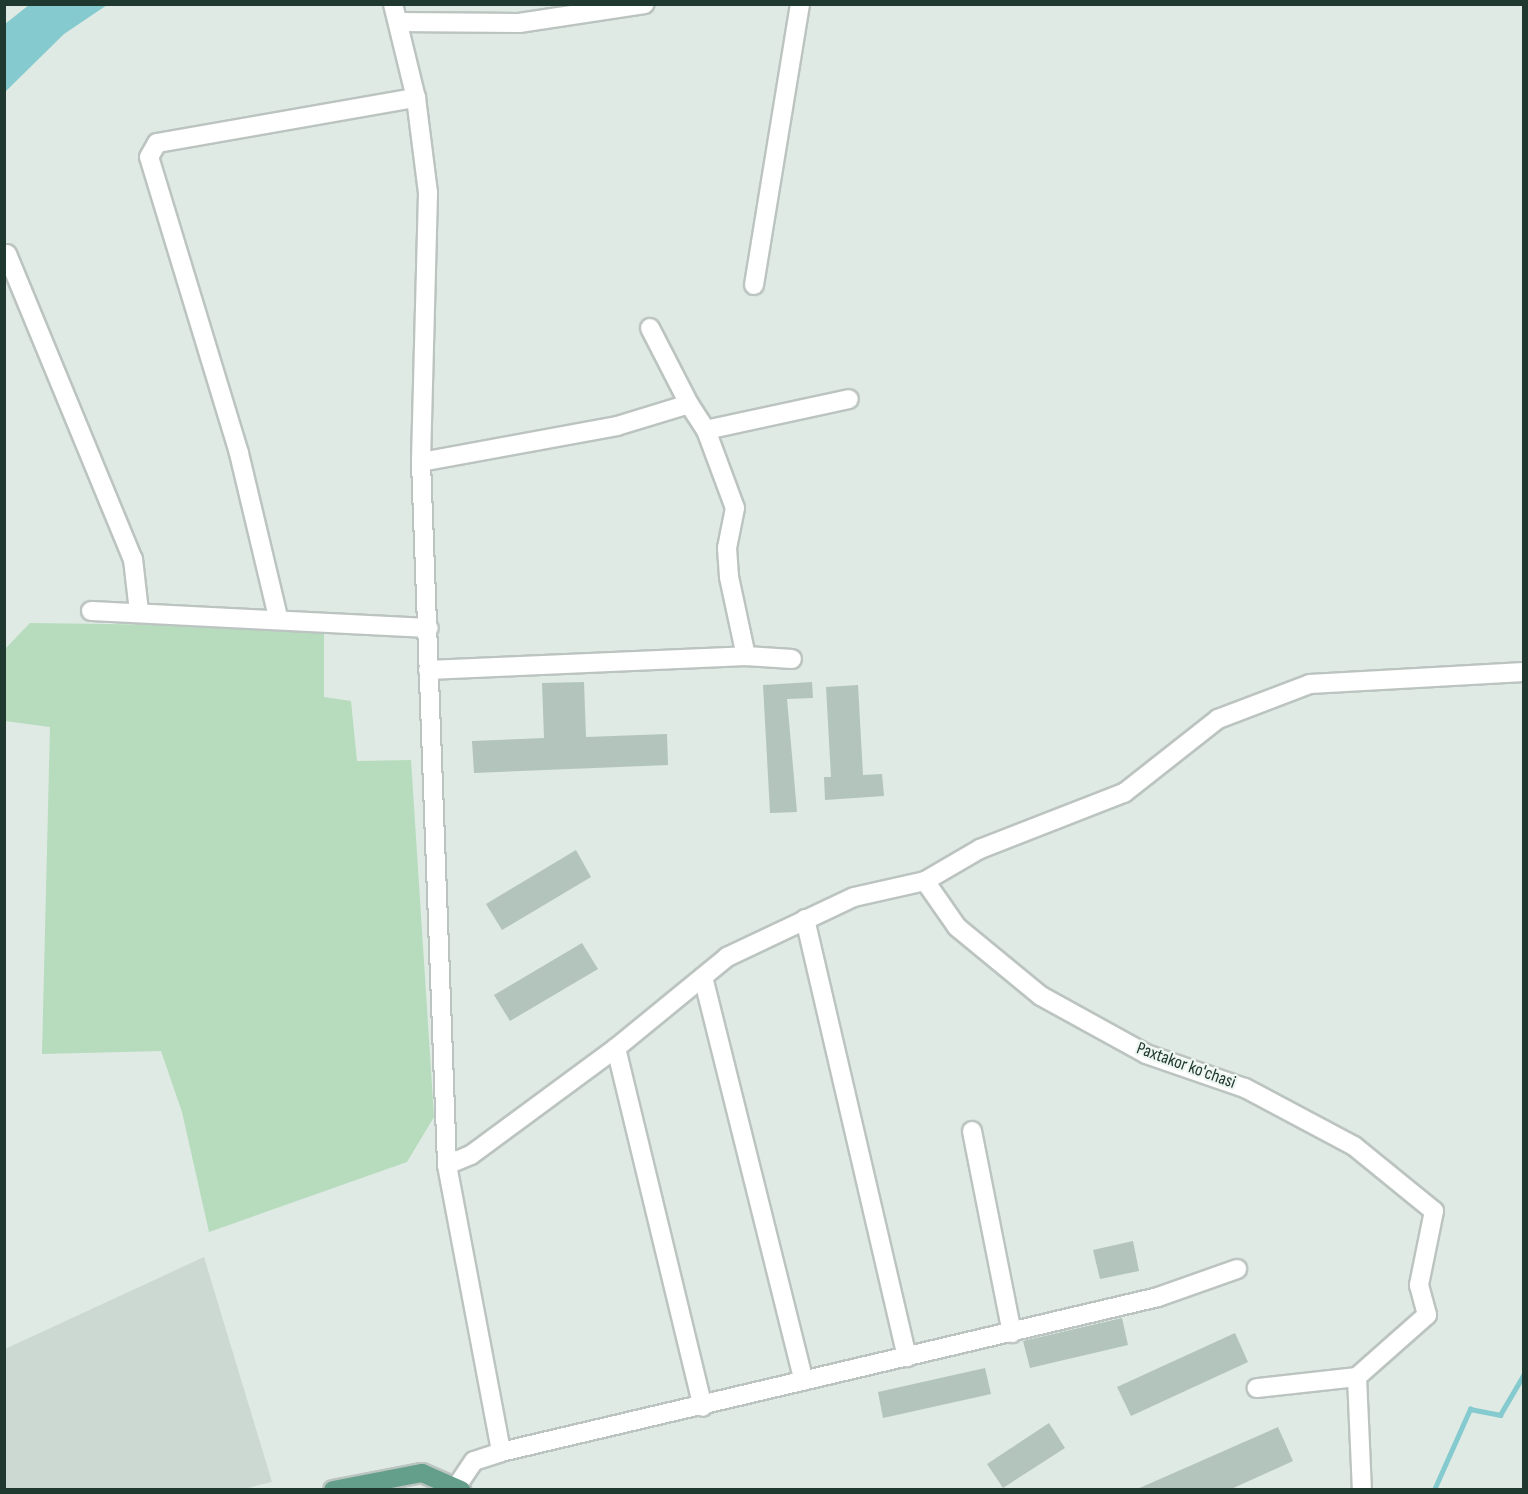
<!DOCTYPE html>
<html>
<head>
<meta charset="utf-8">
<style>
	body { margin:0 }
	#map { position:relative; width:1528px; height:1494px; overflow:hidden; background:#deeae3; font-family:"Sofia Sans Condensed",sans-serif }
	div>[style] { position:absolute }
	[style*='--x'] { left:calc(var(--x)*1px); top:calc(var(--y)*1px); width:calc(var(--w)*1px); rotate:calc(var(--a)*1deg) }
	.built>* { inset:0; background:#ccd9d2 }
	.green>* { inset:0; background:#b7dbbd }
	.water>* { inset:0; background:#85cacf }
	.stream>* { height:4.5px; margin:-2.25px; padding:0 2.25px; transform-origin:2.25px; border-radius:2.25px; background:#85cacf }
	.building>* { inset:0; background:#b3c4bc }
	.roads { filter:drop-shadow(2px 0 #bcc4c1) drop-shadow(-2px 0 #bcc4c1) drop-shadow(0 2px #bcc4c1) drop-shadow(0 -2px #bcc4c1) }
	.minor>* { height:18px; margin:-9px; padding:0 9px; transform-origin:9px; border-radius:9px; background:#fff }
	.major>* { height:18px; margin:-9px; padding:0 9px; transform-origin:9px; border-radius:9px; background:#639f8a }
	span { translate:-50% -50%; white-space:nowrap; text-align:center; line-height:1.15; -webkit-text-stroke:4.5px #eef6f2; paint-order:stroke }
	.street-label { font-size:18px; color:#203930 }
	.frame { position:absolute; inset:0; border:6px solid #203930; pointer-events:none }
</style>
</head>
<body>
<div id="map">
	<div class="built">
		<i style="clip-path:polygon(204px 1257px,272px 1482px,239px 1490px,5px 1489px,5px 1349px)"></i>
	</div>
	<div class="green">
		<i style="clip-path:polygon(30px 623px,324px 627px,324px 697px,351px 701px,357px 761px,411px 760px,434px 1117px,407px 1162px,209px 1232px,182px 1112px,161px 1051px,42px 1054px,50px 727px,5px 721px,5px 649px)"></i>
	</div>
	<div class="water">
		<i style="clip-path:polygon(29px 5px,107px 5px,64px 34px,5px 92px,5px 24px)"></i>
	</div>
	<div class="stream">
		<i style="--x:1434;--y:1490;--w:89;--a:-66"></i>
		<i style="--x:1470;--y:1409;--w:31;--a:11"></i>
		<i style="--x:1500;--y:1415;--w:48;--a:-59.7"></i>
	</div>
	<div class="building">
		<i style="clip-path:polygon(584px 682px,586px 737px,667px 734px,668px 765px,474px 773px,472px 741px,544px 738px,542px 683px)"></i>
		<i style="clip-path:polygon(812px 682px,813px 698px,787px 699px,797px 812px,770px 813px,763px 685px)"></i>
		<i style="clip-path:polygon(858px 685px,863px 775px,882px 774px,884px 796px,825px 800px,824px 777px,831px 777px,826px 687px)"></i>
		<i style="clip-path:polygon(576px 850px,591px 877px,502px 930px,486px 904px)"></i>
		<i style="clip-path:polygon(582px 943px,598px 969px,510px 1021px,494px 995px)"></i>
		<i style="clip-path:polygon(1133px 1241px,1139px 1271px,1100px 1279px,1093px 1250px)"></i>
		<i style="clip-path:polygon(1122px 1318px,1128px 1345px,1030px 1368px,1023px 1341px)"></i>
		<i style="clip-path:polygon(1235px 1333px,1248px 1362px,1131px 1416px,1117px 1387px)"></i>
		<i style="clip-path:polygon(985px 1368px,991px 1394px,883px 1418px,878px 1392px)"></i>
		<i style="clip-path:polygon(1049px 1423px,1065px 1448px,1003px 1488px,987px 1464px)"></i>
		<i style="clip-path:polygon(1278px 1427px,1293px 1461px,1229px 1490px,1135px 1490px)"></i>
	</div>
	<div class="roads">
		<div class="minor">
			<i style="--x:393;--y:4;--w:97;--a:76.3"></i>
			<i style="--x:416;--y:98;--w:96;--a:82.8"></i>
			<i style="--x:428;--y:193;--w:269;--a:91.5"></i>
			<i style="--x:421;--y:462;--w:703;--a:87.88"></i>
			<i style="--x:447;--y:1165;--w:292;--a:79.3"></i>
			<i style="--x:399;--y:22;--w:120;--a:0.5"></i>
			<i style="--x:519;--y:23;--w:127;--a:-8.6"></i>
			<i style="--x:7;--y:254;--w:330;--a:67.6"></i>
			<i style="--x:133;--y:559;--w:53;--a:83.5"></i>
			<i style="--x:754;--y:285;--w:285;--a:-80.7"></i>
			<i style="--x:650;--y:328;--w:85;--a:62.8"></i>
			<i style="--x:706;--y:430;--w:146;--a:-12.2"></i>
			<i style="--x:421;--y:462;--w:199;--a:-10.4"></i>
			<i style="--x:617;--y:426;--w:75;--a:-17"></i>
			<i style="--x:689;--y:404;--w:31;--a:57"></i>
			<i style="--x:706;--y:430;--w:83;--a:69.6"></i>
			<i style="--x:735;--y:508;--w:41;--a:101.3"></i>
			<i style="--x:727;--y:548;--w:29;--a:86"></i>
			<i style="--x:729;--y:577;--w:81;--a:77.9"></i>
			<i style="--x:91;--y:611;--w:338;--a:2.9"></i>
			<i style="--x:278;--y:617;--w:169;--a:-103.4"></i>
			<i style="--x:239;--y:453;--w:309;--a:-106.9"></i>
			<i style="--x:149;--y:157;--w:16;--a:-60"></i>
			<i style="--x:157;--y:143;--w:263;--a:-9.9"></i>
			<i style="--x:428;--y:670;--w:318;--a:-2.5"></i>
			<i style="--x:746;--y:656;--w:46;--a:3.7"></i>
			<i style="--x:925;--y:881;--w:56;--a:55.2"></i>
			<i style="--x:957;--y:927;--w:109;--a:39.4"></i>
			<i style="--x:1041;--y:996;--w:120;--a:28.9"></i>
			<i style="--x:1146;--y:1054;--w:105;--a:19"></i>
			<i style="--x:1245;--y:1088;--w:123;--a:28"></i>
			<i style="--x:1354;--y:1146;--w:103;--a:39.1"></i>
			<i style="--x:1434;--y:1211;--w:76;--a:101.5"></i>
			<i style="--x:1419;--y:1285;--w:31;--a:75"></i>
			<i style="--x:1427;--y:1315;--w:94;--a:138.5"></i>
			<i style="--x:1357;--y:1377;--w:101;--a:173.7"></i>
			<i style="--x:805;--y:919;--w:450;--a:76.9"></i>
			<i style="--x:703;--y:977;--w:416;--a:76"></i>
			<i style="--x:616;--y:1048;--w:369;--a:76.4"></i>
			<i style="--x:972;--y:1131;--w:206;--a:78.8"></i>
			<i style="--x:447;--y:1165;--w:26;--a:-23"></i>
			<i style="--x:471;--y:1155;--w:180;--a:-36.4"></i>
			<i style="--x:616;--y:1048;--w:144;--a:-39.3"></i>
			<i style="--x:727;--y:957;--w:140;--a:-25.3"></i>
			<i style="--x:854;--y:897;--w:73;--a:-12.7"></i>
			<i style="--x:925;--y:881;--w:64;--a:-30.2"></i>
			<i style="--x:980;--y:849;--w:155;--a:-21.3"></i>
			<i style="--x:1124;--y:793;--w:120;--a:-38.2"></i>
			<i style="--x:1218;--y:719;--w:98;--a:-20.8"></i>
			<i style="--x:1310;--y:684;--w:214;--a:-3.2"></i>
			<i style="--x:1357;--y:1377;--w:113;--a:87.5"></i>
			<i style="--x:457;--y:1486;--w:30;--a:-56"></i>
			<i style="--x:474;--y:1461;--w:28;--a:-18"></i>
			<i style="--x:501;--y:1452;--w:675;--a:-13.27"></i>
			<i style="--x:1158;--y:1297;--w:84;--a:-19.5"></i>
		</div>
		<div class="major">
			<i style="--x:333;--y:1490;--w:91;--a:-10.8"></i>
			<i style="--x:422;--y:1473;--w:43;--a:23.6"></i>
		</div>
	</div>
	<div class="street-label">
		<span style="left:1186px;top:1066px;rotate:20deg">Paxtakor ko'chasi</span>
	</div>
	<div class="frame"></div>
</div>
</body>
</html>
